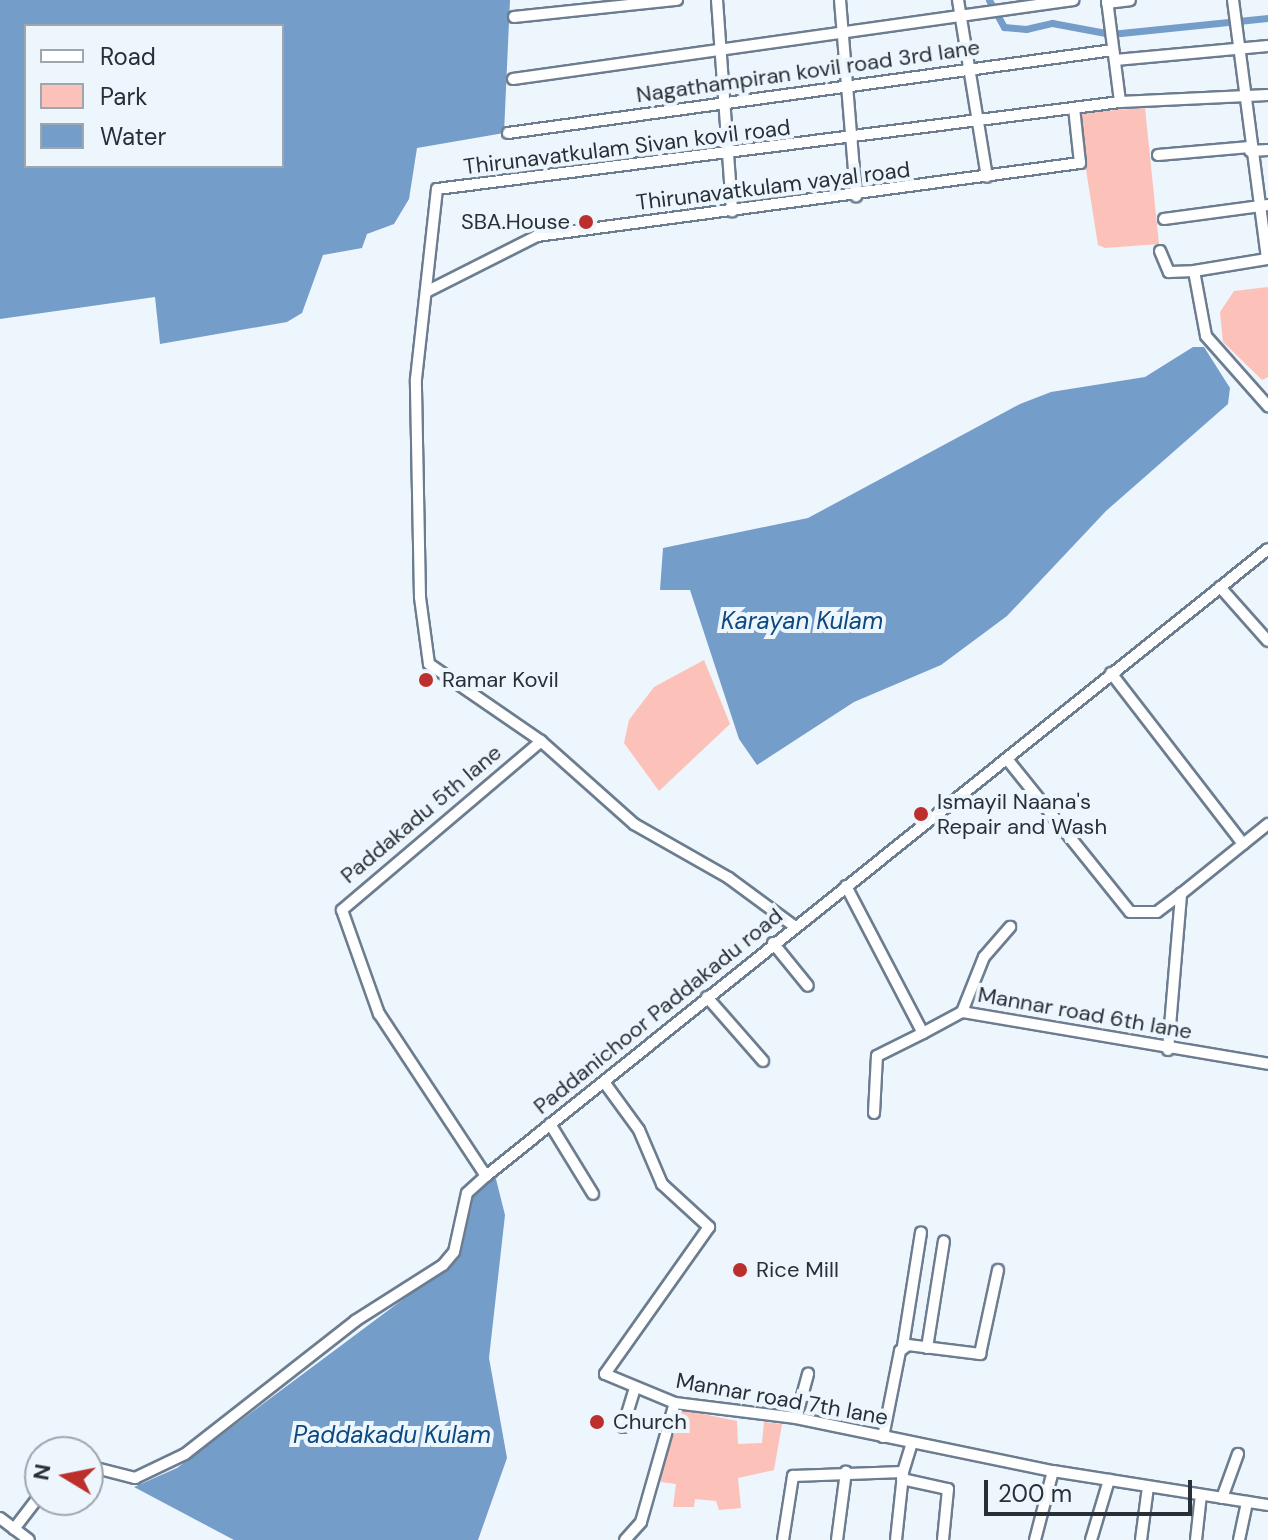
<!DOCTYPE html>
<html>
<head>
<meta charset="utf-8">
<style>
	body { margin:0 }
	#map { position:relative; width:1268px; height:1540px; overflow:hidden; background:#edf5fd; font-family:"DM Sans",sans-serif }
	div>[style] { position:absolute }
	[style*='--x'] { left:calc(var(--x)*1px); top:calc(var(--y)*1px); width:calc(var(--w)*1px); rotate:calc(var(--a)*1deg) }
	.green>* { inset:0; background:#fcc1b9 }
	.water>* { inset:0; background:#759dca }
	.canal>* { height:7px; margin:-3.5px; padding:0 3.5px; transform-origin:3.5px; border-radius:3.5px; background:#759dca }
	.roads { filter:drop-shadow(2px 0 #6c7d90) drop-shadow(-2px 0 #6c7d90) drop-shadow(0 2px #6c7d90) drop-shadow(0 -2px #6c7d90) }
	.minor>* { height:10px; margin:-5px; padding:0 5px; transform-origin:5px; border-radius:5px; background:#fff }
	.dots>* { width:22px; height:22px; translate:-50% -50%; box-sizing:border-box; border:4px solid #edf5fd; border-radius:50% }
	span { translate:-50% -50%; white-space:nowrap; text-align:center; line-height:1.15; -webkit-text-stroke:8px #edf5fd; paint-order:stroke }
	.street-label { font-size:22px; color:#282f37 }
	.poi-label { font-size:22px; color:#282f37 }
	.right { translate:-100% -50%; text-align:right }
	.left { translate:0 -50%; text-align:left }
	.water-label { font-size:24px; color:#0c4980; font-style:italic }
	.legend { position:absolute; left:24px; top:24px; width:260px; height:144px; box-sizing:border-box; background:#edf5fd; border:2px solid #9ea6ae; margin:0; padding:10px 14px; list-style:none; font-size:24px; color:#282f37 }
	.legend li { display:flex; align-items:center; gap:16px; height:40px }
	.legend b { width:40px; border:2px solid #9ea6ae }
	.north { position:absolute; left:24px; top:1436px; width:80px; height:80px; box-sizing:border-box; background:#edf5fd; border:2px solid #9ea6ae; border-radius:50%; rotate:280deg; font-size:22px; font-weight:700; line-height:32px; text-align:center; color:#282f37 }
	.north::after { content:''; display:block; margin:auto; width:28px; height:36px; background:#bd2f2c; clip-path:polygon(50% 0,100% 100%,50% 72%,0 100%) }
	.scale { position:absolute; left:984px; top:1480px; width:208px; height:36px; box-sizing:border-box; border:4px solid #282f37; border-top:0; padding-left:10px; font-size:24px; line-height:28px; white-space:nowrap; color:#282f37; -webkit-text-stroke:6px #edf5fd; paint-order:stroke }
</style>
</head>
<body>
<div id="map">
	<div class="green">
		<i style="clip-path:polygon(1145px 108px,1159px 244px,1105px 248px,1098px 245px,1077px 113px)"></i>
		<i style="clip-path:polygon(1268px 287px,1268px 377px,1262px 380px,1223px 342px,1220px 312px,1234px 291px)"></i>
		<i style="clip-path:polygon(704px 660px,730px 724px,659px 791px,624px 743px,629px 720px,654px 687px)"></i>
		<i style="clip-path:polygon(678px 1409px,737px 1421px,738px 1444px,762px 1443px,764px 1422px,782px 1424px,774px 1470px,738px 1478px,741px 1508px,719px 1510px,716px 1501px,695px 1499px,694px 1507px,673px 1507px,676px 1484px,661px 1482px,660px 1470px)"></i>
	</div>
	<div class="water">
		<i style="clip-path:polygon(evenodd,0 0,510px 0,504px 133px,417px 148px,409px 199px,394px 224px,367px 234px,362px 248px,323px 255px,302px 313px,287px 322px,160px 344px,155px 297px,0 319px,0 0,26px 26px,282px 26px,282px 166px,26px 166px,26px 26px)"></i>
		<i style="clip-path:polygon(1193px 347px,1204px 347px,1230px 388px,1228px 404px,1106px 511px,1007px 616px,941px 665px,854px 702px,757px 765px,739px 739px,690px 590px,660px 590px,663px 548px,808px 518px,1020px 404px,1051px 392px,1145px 377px)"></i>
		<i style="clip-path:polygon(495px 1175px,505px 1215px,489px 1358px,507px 1458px,478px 1540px,234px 1540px,134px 1487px,177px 1468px,449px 1265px,474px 1193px)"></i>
	</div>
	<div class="canal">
		<i style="--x:989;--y:0;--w:31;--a:61"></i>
		<i style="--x:1004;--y:27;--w:22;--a:5"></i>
		<i style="--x:1026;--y:29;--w:27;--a:-13"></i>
		<i style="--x:1052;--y:23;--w:60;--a:10.6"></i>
		<i style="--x:1111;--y:34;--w:158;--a:-5.8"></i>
	</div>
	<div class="roads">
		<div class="minor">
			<i style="--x:717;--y:0;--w:212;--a:85.9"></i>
			<i style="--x:840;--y:0;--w:197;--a:85.3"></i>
			<i style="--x:958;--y:0;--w:179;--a:80.7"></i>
			<i style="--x:1107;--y:0;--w:103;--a:82.7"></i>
			<i style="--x:1233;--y:0;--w:261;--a:82.5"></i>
			<i style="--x:1267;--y:259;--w:74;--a:170.7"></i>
			<i style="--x:1194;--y:271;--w:66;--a:79.5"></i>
			<i style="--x:1206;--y:336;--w:94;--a:48.5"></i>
			<i style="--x:1107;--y:3;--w:23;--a:-7"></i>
			<i style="--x:514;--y:17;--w:164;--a:-6"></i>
			<i style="--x:1115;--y:60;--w:154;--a:-5.2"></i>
			<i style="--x:513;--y:79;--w:566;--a:-8.03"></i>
			<i style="--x:508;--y:133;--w:611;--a:-7.81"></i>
			<i style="--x:1250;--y:151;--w:18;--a:-3"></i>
			<i style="--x:1158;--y:155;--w:92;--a:-5"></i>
			<i style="--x:1164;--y:219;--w:105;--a:-7.7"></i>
			<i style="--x:1160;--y:251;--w:23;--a:67"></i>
			<i style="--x:1169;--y:272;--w:25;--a:-2"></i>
			<i style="--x:428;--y:291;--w:122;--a:-26.8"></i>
			<i style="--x:537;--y:236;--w:548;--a:-7.66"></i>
			<i style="--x:1080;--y:163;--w:55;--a:-96.2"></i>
			<i style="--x:1220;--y:587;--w:72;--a:48.4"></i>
			<i style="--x:1111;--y:673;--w:216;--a:52.3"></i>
			<i style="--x:1007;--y:759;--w:196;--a:51.2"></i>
			<i style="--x:1130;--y:912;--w:27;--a:0"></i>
			<i style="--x:1157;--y:912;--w:30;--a:-37"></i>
			<i style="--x:846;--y:886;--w:166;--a:62.4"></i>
			<i style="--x:923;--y:1033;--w:44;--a:-28.3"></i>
			<i style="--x:962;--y:1012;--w:310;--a:9.6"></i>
			<i style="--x:794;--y:926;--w:81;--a:-143.6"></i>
			<i style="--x:729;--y:878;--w:109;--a:-150.4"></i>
			<i style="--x:634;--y:824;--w:125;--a:-138.3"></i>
			<i style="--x:541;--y:741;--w:136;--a:-145.5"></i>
			<i style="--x:429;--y:664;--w:68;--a:-97.7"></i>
			<i style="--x:420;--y:597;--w:218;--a:-91.1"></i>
			<i style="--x:416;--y:379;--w:191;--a:-83.7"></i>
			<i style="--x:437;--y:189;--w:689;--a:-7.26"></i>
			<i style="--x:1120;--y:102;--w:148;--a:-2.7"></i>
			<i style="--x:773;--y:943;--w:55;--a:50.9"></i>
			<i style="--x:707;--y:997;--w:85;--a:48.8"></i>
			<i style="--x:962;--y:1012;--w:59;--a:-68.2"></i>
			<i style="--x:984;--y:957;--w:40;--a:-49"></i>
			<i style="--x:1168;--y:1050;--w:157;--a:-85.2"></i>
			<i style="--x:1181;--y:894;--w:112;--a:-38.8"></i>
			<i style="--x:604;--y:1082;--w:59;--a:53.9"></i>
			<i style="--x:639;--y:1130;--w:59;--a:66.9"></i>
			<i style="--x:662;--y:1184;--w:64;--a:42.5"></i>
			<i style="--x:709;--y:1227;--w:180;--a:125.3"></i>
			<i style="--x:605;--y:1374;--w:76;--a:22.5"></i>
			<i style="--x:675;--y:1403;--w:122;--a:7.1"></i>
			<i style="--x:796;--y:1418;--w:262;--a:11.7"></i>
			<i style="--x:1053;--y:1471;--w:218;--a:9"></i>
			<i style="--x:874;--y:1113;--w:57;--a:-87"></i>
			<i style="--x:877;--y:1056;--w:51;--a:-26.6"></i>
			<i style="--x:550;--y:1124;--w:82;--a:58.4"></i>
			<i style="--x:486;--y:1176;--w:194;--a:-123.4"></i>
			<i style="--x:379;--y:1014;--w:110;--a:-109.6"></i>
			<i style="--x:342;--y:910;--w:261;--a:-40.3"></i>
			<i style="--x:903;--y:1346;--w:115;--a:-81"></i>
			<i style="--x:927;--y:1348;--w:108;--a:-81"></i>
			<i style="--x:796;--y:1418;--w:46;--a:-74.7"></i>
			<i style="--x:623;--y:1427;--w:39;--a:-73"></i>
			<i style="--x:883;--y:1437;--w:88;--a:-78.8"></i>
			<i style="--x:900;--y:1351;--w:10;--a:-37"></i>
			<i style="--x:908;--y:1345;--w:73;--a:7.1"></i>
			<i style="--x:980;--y:1354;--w:86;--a:-77.9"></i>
			<i style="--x:88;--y:1466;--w:49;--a:14.3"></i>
			<i style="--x:135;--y:1478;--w:55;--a:-25.6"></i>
			<i style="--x:185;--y:1454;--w:216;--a:-38"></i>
			<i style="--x:355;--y:1321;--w:104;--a:-32.5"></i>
			<i style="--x:443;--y:1265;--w:17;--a:-50"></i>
			<i style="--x:454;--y:1252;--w:60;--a:-77.6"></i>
			<i style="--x:467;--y:1193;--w:25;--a:-42"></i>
			<i style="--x:486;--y:1176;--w:1002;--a:-38.72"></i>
			<i style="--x:902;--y:1479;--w:47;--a:12.3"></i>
			<i style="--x:948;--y:1489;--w:51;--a:95.6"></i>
			<i style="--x:1222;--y:1498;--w:47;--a:-70"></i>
			<i style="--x:0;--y:1518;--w:36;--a:37"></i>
			<i style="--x:14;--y:1529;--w:43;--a:-52.6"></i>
			<i style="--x:625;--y:1540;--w:24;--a:-48"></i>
			<i style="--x:641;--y:1522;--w:124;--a:-74.1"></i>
			<i style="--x:783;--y:1540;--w:65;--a:-81.1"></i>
			<i style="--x:793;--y:1476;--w:110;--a:-2.1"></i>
			<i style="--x:903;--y:1472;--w:31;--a:-73"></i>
			<i style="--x:837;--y:1540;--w:69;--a:-82.5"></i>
			<i style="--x:896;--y:1540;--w:66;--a:-83.9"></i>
			<i style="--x:1035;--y:1540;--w:71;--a:-75.4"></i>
			<i style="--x:1091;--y:1540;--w:63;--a:-73.3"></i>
			<i style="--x:1141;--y:1540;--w:53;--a:-82.5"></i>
			<i style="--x:1196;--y:1540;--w:45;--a:-83.7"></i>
			<i style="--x:1239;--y:1540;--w:39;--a:-78"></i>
		</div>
	</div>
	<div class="dots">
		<i style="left:586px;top:222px;background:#bd2f2c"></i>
		<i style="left:426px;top:680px;background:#bd2f2c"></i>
		<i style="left:921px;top:814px;background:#bd2f2c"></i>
		<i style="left:740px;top:1270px;background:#bd2f2c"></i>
		<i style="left:597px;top:1422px;background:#bd2f2c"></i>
	</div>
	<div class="street-label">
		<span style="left:808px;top:71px;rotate:-8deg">Nagathampiran kovil road 3rd lane</span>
		<span style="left:627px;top:147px;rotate:-7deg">Thirunavatkulam Sivan kovil road</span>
		<span style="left:773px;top:186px;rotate:-7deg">Thirunavatkulam vayal road</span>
		<span style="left:421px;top:814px;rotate:-40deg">Paddakadu 5th lane</span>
		<span style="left:658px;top:1011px;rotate:-39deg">Paddanichoor Paddakadu road</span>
		<span style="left:1085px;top:1013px;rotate:10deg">Mannar road 6th lane</span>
		<span style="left:782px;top:1399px;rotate:10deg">Mannar road 7th lane</span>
	</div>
	<div class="poi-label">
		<span class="right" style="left:570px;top:222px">SBA.House</span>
		<span class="left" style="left:442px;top:680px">Ramar Kovil</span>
		<span class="left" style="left:937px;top:814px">Ismayil Naana's<br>Repair and Wash</span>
		<span class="left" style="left:756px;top:1270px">Rice Mill</span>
		<span class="left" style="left:613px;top:1422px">Church</span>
	</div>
	<div class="water-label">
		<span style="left:802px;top:621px">Karayan Kulam</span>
		<span style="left:392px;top:1435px">Paddakadu Kulam</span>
	</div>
	<ul class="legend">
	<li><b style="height:10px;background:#fff"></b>Road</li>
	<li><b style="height:22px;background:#fcc1b9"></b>Park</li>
	<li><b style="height:22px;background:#759dca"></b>Water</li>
	</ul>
	<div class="north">N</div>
	<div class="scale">200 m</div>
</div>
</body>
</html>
